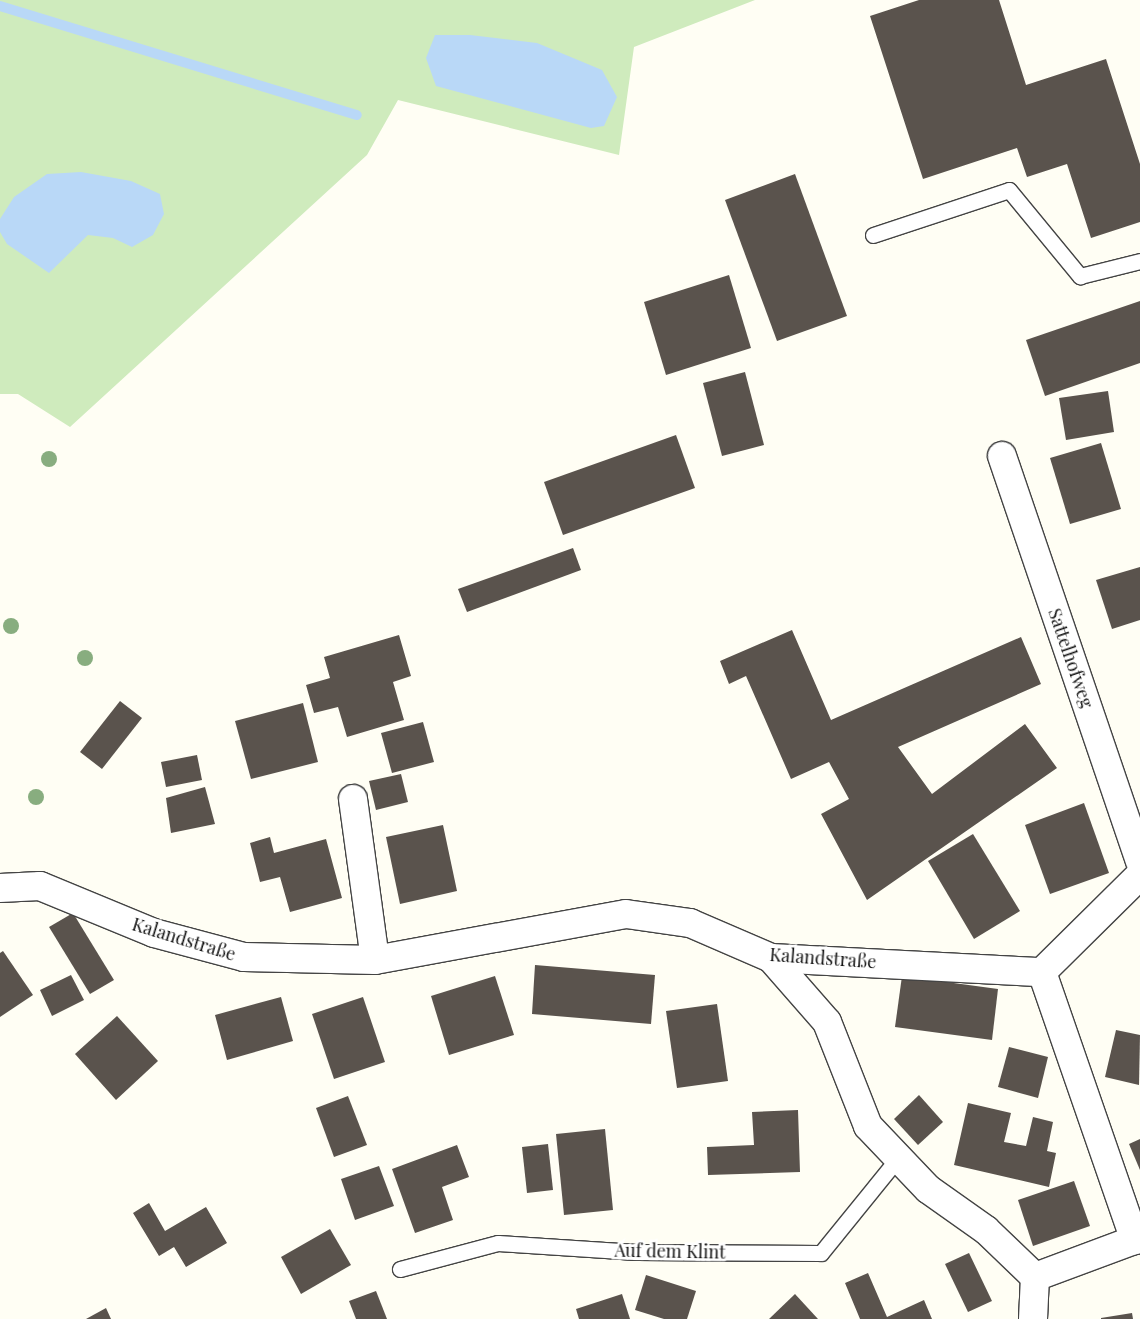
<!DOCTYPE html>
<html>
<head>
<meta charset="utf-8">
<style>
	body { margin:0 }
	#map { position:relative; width:1140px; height:1319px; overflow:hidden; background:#fffef4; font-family:"Playfair Display",serif }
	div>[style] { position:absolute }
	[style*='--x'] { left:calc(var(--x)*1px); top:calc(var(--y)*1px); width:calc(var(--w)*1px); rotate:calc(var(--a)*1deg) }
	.green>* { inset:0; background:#cfebbd }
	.water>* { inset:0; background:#b9d8f7 }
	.stream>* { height:10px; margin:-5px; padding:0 5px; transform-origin:5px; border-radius:5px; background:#b9d8f7 }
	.building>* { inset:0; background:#5a534d }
	.roads { filter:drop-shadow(1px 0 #444) drop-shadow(-1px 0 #444) drop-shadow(0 1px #444) drop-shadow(0 -1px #444) }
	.lane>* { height:15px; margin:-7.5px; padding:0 7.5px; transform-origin:7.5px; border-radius:7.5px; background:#fff }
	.street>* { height:28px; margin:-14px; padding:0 14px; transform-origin:14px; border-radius:14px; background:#fff }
	.trees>* { width:16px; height:16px; margin:-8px; border-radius:50%; background:#88ad7f }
	span { translate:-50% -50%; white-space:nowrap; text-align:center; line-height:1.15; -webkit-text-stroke:5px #fff; paint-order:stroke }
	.street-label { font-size:18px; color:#111 }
</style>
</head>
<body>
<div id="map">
	<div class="green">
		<i style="clip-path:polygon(0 0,755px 0,634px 47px,619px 155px,398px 100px,367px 155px,70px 427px,18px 394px,0 394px)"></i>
	</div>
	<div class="water">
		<i style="clip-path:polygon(435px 35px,470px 35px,537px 43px,602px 70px,617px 97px,604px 126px,591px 128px,436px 86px,426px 58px)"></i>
		<i style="clip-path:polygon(81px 172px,131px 181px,160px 194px,164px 214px,153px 235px,132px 247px,113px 238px,88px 235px,49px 273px,7px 244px,0 232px,0 219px,14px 197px,47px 174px)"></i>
	</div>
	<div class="stream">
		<i style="--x:0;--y:6;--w:373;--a:17"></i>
	</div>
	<div class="building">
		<i style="clip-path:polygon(919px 0,999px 0,1026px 85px,1106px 59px,1140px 164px,1140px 222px,1091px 238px,1067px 164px,1027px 177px,1017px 148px,923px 179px,870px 16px)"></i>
		<i style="clip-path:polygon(795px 174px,847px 316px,777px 341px,725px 200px)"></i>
		<i style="clip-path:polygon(729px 275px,751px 348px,666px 375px,644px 302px)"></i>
		<i style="clip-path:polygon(1140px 301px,1140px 363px,1045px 396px,1026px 340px)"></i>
		<i style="clip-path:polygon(745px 372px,764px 445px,722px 456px,703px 383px)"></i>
		<i style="clip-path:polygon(1108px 391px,1114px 432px,1066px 440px,1059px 398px)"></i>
		<i style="clip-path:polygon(676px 435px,695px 488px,563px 535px,544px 482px)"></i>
		<i style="clip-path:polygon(1101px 443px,1121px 509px,1070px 524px,1050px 458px)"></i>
		<i style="clip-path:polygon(573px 548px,581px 570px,467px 612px,458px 589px)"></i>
		<i style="clip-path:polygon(1140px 567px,1140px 620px,1112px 629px,1096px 580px)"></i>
		<i style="clip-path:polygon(792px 630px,831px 720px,1021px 637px,1041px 684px,898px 747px,932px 794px,1025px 724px,1057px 768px,867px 900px,821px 814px,849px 799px,829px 762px,791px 779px,746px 676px,729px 684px,720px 661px)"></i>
		<i style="clip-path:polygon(399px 635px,411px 676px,393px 682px,404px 720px,347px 737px,338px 707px,314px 713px,306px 685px,330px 678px,324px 657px)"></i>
		<i style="clip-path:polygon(120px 701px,142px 718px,102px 769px,80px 752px)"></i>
		<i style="clip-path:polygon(303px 703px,318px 762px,251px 779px,235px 721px)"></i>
		<i style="clip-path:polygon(423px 722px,434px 762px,392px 773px,381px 733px)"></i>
		<i style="clip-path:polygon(197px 755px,202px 780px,166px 787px,161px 762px)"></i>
		<i style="clip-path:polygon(401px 774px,408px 802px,376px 810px,369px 781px)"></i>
		<i style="clip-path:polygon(205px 787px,215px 824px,171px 833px,166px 798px)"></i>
		<i style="clip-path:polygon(1084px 803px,1109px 873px,1050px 894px,1025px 825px)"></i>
		<i style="clip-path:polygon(443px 825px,457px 891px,400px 904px,386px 837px)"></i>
		<i style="clip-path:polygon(973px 834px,1020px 911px,974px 939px,928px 861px)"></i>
		<i style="clip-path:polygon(270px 837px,274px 853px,326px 839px,342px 898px,290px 912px,280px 877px,260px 882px,250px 843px)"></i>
		<i style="clip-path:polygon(73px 913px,114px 980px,90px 994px,49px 927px)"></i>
		<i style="clip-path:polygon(3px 951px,33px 995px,0 1017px,0 953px)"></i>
		<i style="clip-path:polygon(535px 965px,655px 975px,651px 1024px,532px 1014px)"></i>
		<i style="clip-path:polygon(71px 975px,84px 1000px,52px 1016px,40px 990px)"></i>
		<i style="clip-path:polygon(495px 976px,514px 1035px,449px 1055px,431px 996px)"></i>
		<i style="clip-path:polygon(902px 976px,998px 989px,992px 1040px,895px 1027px)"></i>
		<i style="clip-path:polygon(281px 997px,293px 1041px,227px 1060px,215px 1015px)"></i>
		<i style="clip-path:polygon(363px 997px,385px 1062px,334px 1079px,312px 1014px)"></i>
		<i style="clip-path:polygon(717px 1004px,728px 1081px,677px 1088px,666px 1011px)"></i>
		<i style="clip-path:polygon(117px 1016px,158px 1061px,116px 1100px,75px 1054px)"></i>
		<i style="clip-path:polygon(1116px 1030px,1140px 1035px,1139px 1085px,1105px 1077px)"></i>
		<i style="clip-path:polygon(1009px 1047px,1048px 1057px,1038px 1098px,998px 1087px)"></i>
		<i style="clip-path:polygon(919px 1095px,943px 1122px,918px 1145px,894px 1119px)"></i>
		<i style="clip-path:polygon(348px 1096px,367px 1145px,334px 1157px,316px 1108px)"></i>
		<i style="clip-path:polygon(968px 1103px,1011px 1113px,1004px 1142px,1026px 1146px,1033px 1117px,1053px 1122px,1047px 1151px,1056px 1153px,1049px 1187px,954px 1165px)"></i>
		<i style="clip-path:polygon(798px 1110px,800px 1172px,708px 1175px,707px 1147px,754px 1145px,752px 1112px)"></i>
		<i style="clip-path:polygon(605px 1129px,613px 1210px,564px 1215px,556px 1134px)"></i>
		<i style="clip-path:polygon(1140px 1139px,1140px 1170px,1129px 1144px)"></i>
		<i style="clip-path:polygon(548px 1144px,553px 1190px,527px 1193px,522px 1147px)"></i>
		<i style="clip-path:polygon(457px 1145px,469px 1177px,442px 1187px,453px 1220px,415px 1233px,392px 1169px)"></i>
		<i style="clip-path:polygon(379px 1166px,394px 1206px,355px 1220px,341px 1179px)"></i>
		<i style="clip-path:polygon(1074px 1181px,1090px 1226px,1033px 1246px,1018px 1200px)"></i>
		<i style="clip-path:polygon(149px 1203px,165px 1231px,206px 1207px,227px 1243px,186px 1267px,174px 1247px,159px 1256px,133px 1213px)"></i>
		<i style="clip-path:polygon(330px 1229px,351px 1265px,301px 1294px,281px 1257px)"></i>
		<i style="clip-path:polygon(969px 1253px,992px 1301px,968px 1312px,945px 1264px)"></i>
		<i style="clip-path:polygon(868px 1273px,887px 1317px,924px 1300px,932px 1319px,860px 1319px,845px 1283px)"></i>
		<i style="clip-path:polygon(646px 1275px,696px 1291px,687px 1319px,664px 1319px,635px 1310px)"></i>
		<i style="clip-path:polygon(376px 1291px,387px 1319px,356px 1319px,349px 1301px)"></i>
		<i style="clip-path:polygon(622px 1294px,630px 1319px,579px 1319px,576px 1309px)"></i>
		<i style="clip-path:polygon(795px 1294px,818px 1319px,769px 1319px)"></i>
		<i style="clip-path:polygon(106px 1308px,111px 1319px,86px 1319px)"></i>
		<i style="clip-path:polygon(1132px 1313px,1133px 1319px,1101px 1319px,1101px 1318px)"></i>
	</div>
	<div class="roads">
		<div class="lane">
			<i style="--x:873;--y:235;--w:143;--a:-18.3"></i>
			<i style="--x:1009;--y:190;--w:112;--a:50.5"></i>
			<i style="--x:1080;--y:276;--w:62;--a:-14"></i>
			<i style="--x:400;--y:1269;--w:101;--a:-14.9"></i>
			<i style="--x:498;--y:1243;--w:138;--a:3.7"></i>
			<i style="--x:636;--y:1252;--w:185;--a:0.3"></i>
			<i style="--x:821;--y:1253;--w:122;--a:-51"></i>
		</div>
		<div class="street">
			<i style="--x:1002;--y:456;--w:428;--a:71.2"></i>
			<i style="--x:353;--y:799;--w:162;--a:82.2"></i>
			<i style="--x:0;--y:888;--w:40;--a:-2.9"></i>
			<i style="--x:40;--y:886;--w:123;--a:22.4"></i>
			<i style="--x:154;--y:933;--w:93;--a:14.9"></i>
			<i style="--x:244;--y:957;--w:131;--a:1.3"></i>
			<i style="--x:375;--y:960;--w:255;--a:-10.4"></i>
			<i style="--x:626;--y:914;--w:65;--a:8"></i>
			<i style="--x:690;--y:923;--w:88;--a:23.4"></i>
			<i style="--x:771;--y:958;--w:271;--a:3"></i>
			<i style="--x:1042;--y:972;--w:284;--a:70.9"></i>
			<i style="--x:771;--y:958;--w:85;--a:48.8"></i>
			<i style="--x:827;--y:1022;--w:112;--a:68.5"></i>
			<i style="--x:868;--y:1126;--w:87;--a:46.4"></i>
			<i style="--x:928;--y:1189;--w:71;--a:35.3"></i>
			<i style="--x:986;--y:1230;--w:68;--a:43.8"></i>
			<i style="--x:1042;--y:972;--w:138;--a:-44.7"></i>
			<i style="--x:1035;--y:1277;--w:112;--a:-20.4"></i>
			<i style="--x:1033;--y:1319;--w:42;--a:-87.3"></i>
		</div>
	</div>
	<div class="trees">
		<i style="left:49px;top:459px"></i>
		<i style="left:11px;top:626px"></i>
		<i style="left:85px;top:658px"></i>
		<i style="left:36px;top:797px"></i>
	</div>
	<div class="street-label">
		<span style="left:1071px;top:658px;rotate:71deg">Sattelhofweg</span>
		<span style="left:184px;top:939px;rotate:17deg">Kalandstraße</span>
		<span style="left:823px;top:958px;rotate:4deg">Kalandstraße</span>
		<span style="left:670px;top:1251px;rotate:1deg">Auf dem Klint</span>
	</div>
</div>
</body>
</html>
